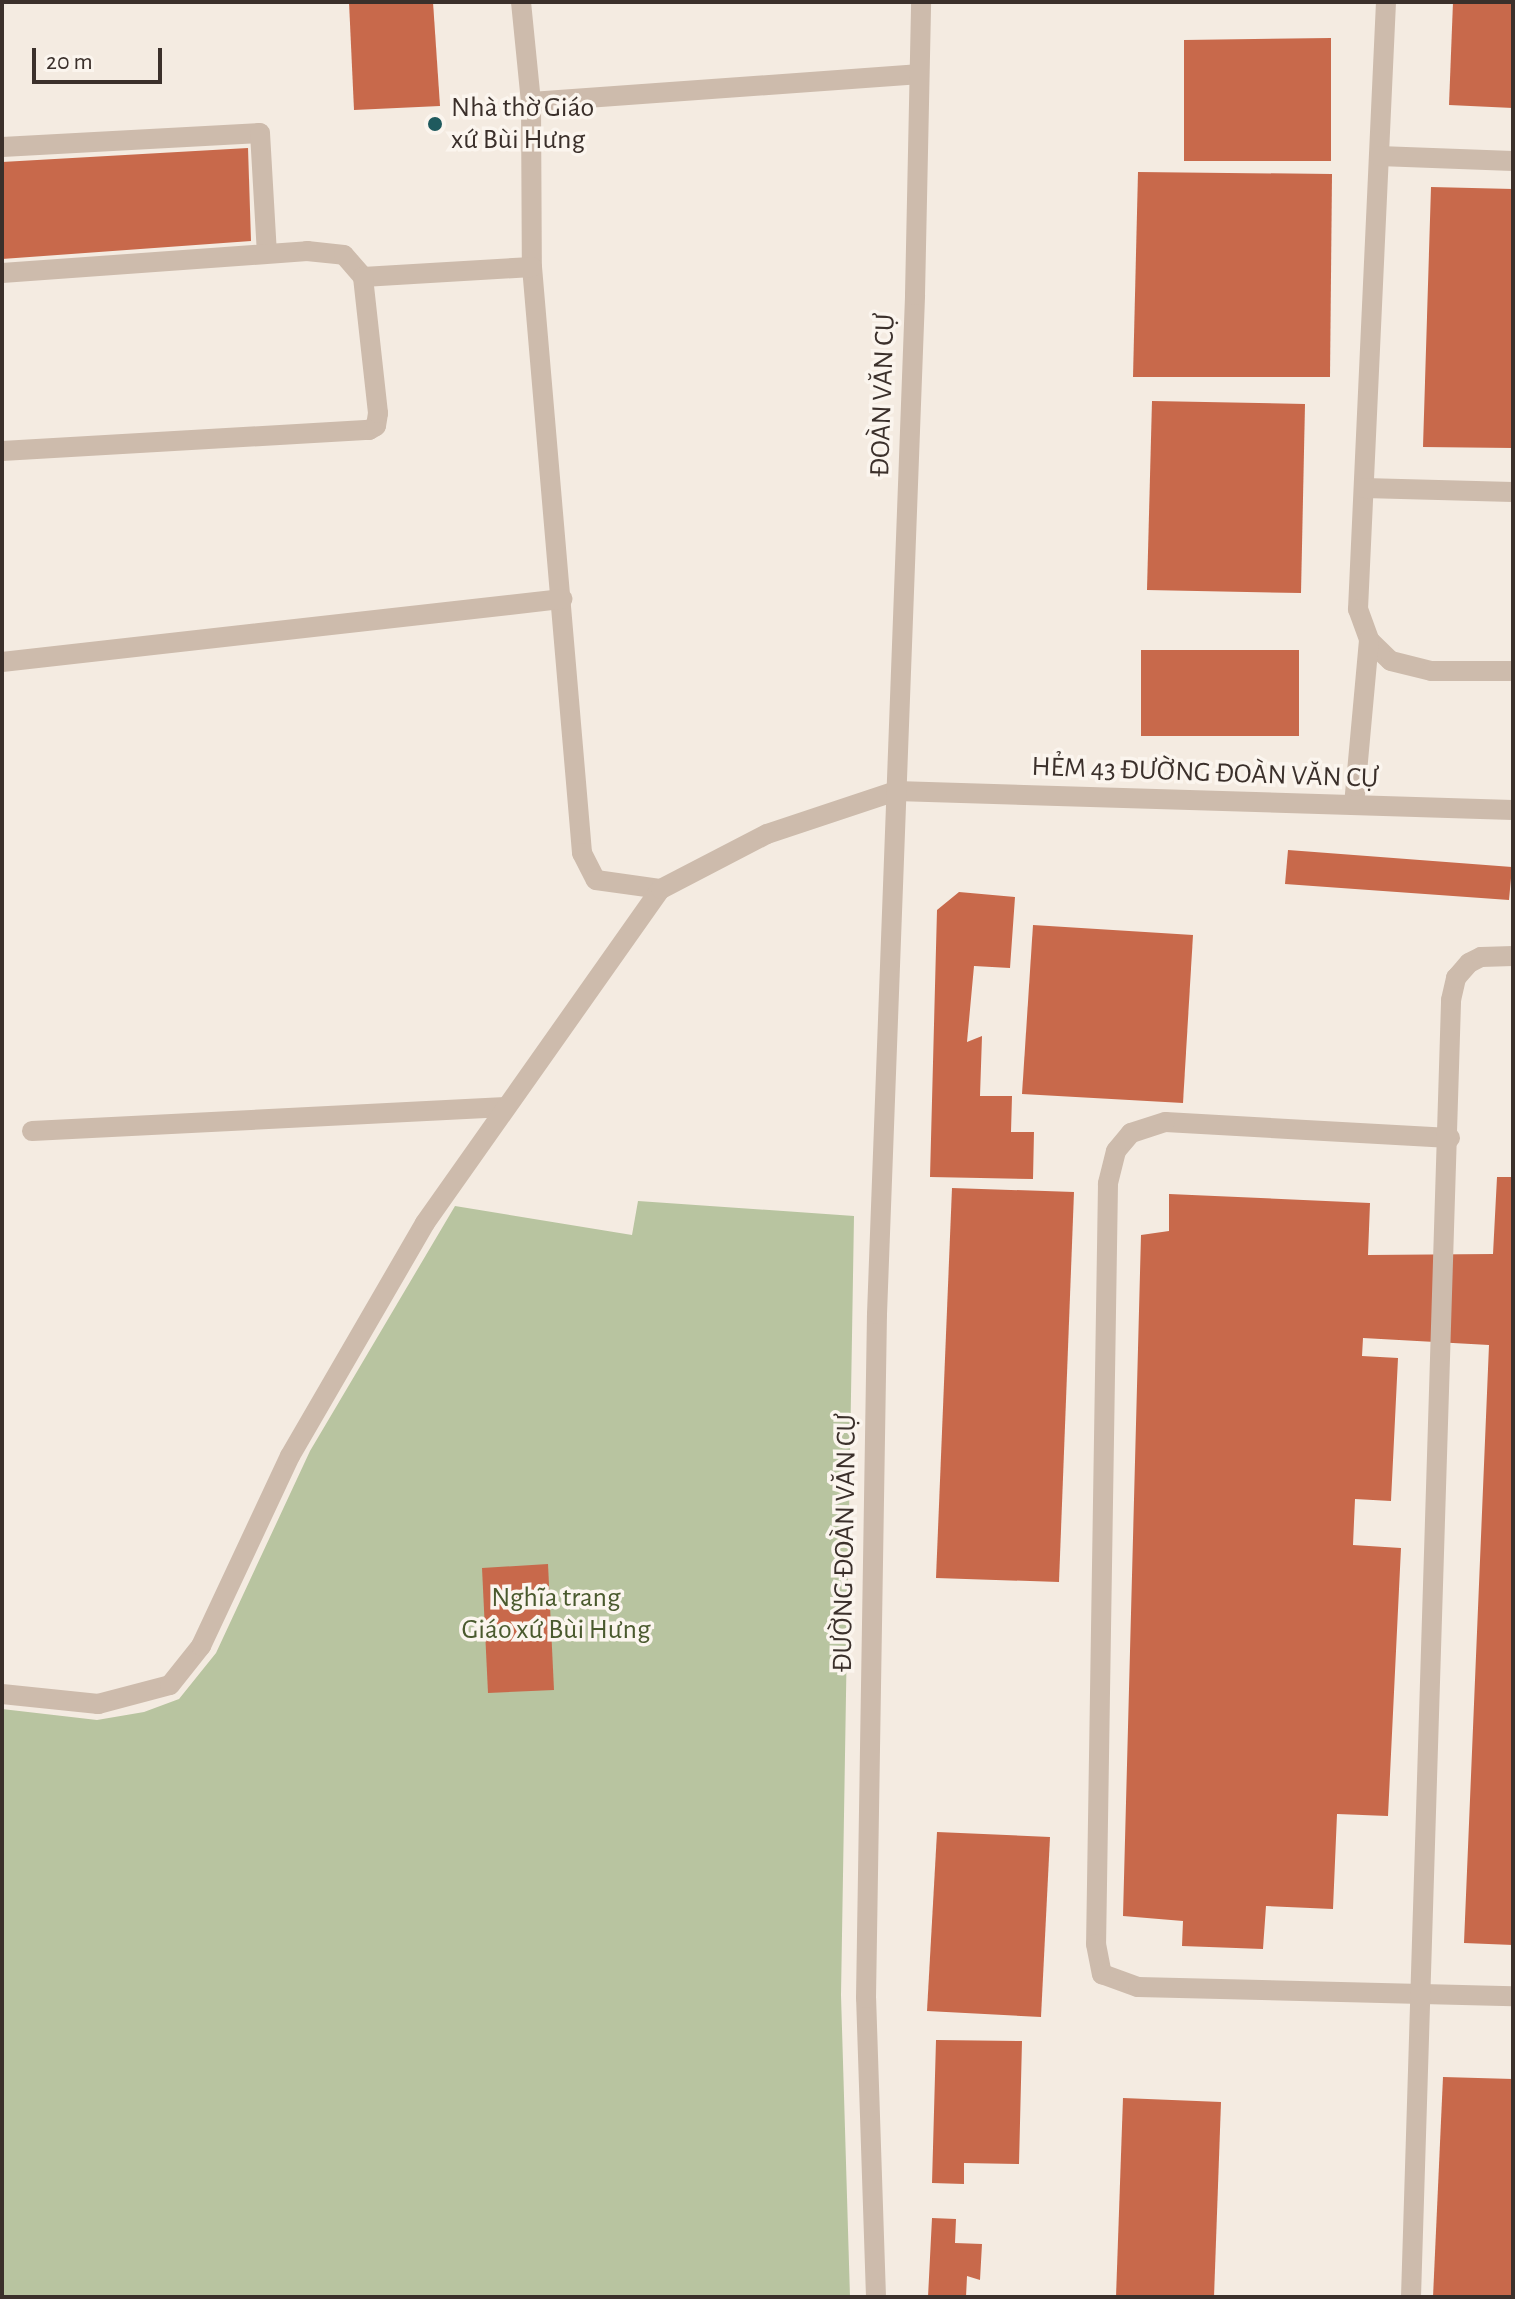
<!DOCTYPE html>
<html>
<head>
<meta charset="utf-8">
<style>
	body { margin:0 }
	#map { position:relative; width:1515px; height:2299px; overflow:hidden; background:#f4ebe1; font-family:"Alegreya Sans",sans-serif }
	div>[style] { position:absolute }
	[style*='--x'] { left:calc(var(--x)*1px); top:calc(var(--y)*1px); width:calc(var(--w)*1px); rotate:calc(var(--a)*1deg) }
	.green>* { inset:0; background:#b8c4a0 }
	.building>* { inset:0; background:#c8694b }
	.minor>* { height:20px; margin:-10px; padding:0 10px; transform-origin:10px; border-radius:10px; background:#cdbbac }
	.dots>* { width:22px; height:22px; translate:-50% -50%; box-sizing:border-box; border:4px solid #fbf5ee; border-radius:50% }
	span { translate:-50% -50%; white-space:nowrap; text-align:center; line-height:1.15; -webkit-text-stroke:7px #fbf5ee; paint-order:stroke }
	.poi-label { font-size:28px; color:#3b302b }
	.left { translate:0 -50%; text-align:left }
	.street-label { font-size:28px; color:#3b302b }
	.park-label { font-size:28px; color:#4a5a2e }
	.frame { position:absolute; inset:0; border:4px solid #3b302b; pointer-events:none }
	.scale { position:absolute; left:32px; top:48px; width:130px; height:36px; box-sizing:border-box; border:4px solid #3b302b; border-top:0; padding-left:10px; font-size:24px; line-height:28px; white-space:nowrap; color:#3b302b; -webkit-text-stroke:6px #fbf5ee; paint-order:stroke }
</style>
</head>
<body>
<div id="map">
	<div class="green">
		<i style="clip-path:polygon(638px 1201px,854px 1216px,841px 1995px,850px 2297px,2px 2297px,2px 1709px,97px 1720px,144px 1712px,179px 1699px,216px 1653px,310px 1451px,455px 1206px,632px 1235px)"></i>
	</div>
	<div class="building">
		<i style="clip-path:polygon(349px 2px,433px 2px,440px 106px,354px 110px)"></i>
		<i style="clip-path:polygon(1453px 2px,1513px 2px,1513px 108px,1449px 105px)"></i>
		<i style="clip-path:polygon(1331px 38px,1331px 161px,1184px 161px,1184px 40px)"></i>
		<i style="clip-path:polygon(248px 148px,251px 241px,2px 259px,2px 162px)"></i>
		<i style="clip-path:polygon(1138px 172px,1332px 174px,1330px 377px,1133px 377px)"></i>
		<i style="clip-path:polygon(1431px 187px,1513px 189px,1513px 448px,1423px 447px)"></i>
		<i style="clip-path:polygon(1152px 401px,1305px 404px,1301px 593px,1147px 590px)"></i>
		<i style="clip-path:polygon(1141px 650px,1299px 650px,1299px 736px,1141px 736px)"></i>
		<i style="clip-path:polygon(1288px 850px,1512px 867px,1509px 900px,1285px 884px)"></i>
		<i style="clip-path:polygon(959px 892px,1015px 897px,1010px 968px,974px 966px,967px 1042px,982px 1036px,980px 1096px,1012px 1096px,1011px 1132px,1034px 1132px,1033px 1179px,930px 1177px,937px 910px)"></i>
		<i style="clip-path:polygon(1033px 925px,1193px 935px,1183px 1103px,1022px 1094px)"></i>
		<i style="clip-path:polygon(1497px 1177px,1513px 1177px,1513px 1945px,1464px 1943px,1489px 1345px,1363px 1338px,1362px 1356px,1398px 1358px,1391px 1501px,1355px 1499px,1353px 1545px,1401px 1548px,1388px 1816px,1337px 1814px,1333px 1909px,1266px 1906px,1263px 1949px,1182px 1946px,1183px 1921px,1123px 1916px,1141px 1235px,1169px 1231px,1169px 1194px,1370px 1203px,1368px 1255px,1493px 1254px)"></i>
		<i style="clip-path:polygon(952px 1188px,1074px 1192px,1059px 1582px,936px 1578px)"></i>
		<i style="clip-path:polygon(548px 1564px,554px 1690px,488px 1693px,482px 1568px)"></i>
		<i style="clip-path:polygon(937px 1832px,1050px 1837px,1041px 2017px,927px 2011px)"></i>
		<i style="clip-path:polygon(936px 2040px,1022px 2041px,1019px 2164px,964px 2163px,964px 2184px,932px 2183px)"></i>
		<i style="clip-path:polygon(1443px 2077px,1513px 2079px,1513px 2297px,1433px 2297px)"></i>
		<i style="clip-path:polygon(1123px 2098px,1221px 2102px,1214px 2297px,1116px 2297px)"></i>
		<i style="clip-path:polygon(932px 2218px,956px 2219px,955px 2243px,982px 2244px,980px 2280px,967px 2276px,966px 2297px,928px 2297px)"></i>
	</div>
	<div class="minor">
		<i style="--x:521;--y:2;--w:100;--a:84.3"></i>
		<i style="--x:531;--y:102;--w:165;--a:89.7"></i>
		<i style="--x:532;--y:267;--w:588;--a:85.12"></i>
		<i style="--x:582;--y:853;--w:30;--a:63"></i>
		<i style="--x:596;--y:880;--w:66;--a:7.9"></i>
		<i style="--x:1386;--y:2;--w:608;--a:92.64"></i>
		<i style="--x:1358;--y:609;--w:33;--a:70"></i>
		<i style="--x:1369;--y:640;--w:30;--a:44"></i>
		<i style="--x:1391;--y:661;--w:41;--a:14"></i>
		<i style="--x:1431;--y:671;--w:82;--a:0"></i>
		<i style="--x:531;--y:102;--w:387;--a:-4.1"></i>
		<i style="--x:2;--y:147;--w:258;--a:-3.1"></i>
		<i style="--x:260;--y:133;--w:120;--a:86.7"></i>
		<i style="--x:1379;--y:156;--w:134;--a:2.1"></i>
		<i style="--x:2;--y:273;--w:306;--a:-4.1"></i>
		<i style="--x:307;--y:251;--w:37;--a:6"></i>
		<i style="--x:344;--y:255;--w:29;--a:49"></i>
		<i style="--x:363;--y:277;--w:169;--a:-3.4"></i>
		<i style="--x:2;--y:451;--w:368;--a:-3.3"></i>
		<i style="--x:369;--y:430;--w:8;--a:-30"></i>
		<i style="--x:376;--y:426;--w:13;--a:-81"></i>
		<i style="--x:378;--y:413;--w:137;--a:-96.3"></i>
		<i style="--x:1364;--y:488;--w:149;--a:1.5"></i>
		<i style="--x:2;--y:662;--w:564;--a:-6.42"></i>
		<i style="--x:1354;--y:805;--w:166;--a:-84.8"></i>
		<i style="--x:32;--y:1131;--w:474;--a:-2.9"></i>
		<i style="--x:1450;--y:1138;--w:285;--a:-176.8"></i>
		<i style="--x:1165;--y:1122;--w:36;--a:162"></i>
		<i style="--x:1131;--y:1133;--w:23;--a:130"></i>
		<i style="--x:1116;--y:1151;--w:34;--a:104"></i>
		<i style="--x:1108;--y:1184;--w:760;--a:90.9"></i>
		<i style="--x:1096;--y:1944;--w:31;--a:79"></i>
		<i style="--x:1102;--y:1974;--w:38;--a:20"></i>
		<i style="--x:1138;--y:1987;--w:375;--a:1.4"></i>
		<i style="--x:2;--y:1694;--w:97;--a:5.9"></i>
		<i style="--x:98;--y:1704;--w:74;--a:-14.8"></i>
		<i style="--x:170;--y:1685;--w:50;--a:-51.5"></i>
		<i style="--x:201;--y:1646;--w:210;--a:-64.9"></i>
		<i style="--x:290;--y:1456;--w:269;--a:-59.9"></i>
		<i style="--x:425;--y:1223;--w:409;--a:-54.8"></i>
		<i style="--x:661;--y:889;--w:119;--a:-27.4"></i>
		<i style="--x:767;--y:834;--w:136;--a:-18.4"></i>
		<i style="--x:896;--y:791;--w:617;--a:1.76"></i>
		<i style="--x:876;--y:2297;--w:299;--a:-91.9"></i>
		<i style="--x:866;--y:1998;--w:684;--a:-89.08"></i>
		<i style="--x:877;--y:1314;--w:1020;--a:-87.86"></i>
		<i style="--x:915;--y:295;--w:293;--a:-88.8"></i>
		<i style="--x:1411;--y:2297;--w:1298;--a:-88.23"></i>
		<i style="--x:1451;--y:1000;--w:23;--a:-77"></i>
		<i style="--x:1456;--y:978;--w:20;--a:-49"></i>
		<i style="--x:1469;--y:963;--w:13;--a:-27"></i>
		<i style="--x:1481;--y:957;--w:32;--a:-2"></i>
	</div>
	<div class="dots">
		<i style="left:435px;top:124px;background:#1f5a5e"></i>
	</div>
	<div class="poi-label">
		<span class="left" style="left:451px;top:124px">Nhà thờ Giáo<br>xứ Bùi Hưng</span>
	</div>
	<div class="street-label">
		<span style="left:883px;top:395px;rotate:-88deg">ĐOÀN VĂN CỰ</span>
		<span style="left:1205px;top:773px;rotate:2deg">HẺM 43 ĐƯỜNG ĐOÀN VĂN CỰ</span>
		<span style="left:845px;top:1543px;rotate:-89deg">ĐƯỜNG ĐOÀN VĂN CỰ</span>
	</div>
	<div class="park-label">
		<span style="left:556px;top:1614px">Nghĩa trang<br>Giáo xứ Bùi Hưng</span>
	</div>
	<div class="frame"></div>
	<div class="scale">20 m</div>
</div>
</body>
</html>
